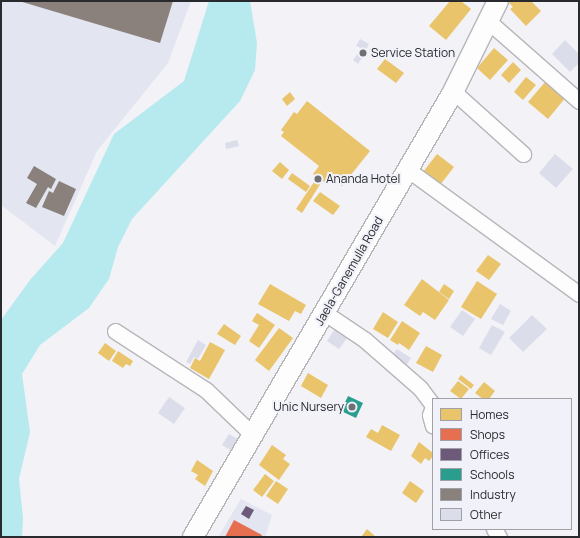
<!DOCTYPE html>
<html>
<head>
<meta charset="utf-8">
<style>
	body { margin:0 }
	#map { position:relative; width:580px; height:538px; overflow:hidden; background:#f2f2f7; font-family:Manrope,sans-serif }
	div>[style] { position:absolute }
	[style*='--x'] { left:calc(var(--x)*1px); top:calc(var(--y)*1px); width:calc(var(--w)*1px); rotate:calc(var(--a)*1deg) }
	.built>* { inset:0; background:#e3e6f0 }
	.water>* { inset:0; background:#b6eaee }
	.homes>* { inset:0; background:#e9c46a }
	.shops>* { inset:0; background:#e76f51 }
	.offices>* { inset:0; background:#6d597a }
	.schools>* { inset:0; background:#2a9d8f }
	.industry>* { inset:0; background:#8a817c }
	.building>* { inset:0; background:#dbdeea }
	.roads { filter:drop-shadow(1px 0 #b6b6b9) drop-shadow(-1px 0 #b6b6b9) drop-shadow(0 1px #b6b6b9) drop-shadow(0 -1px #b6b6b9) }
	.minor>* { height:15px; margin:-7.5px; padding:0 7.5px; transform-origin:7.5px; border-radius:7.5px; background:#fdfdfe }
	.major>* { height:20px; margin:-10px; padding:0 10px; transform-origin:10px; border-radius:10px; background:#fdfdfe }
	.dots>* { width:11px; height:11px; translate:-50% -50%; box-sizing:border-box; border:2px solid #f0f1f9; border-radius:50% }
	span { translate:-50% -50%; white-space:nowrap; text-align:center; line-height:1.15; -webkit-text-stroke:4px #f0f1f9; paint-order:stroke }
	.poi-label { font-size:12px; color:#292a2d }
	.left { translate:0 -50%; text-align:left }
	.right { translate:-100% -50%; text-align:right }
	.street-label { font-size:12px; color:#292a2d }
	.frame { position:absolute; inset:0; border:2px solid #292a2d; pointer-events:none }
	.legend { position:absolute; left:432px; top:398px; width:140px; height:132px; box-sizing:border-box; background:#f0f1f9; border:1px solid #a0a1a7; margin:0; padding:5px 7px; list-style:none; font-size:12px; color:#292a2d }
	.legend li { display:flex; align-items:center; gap:8px; height:20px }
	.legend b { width:20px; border:1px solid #a0a1a7 }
</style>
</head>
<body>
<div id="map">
	<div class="built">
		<i style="clip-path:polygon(1px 1px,191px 1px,168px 63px,97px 151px,55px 246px,1px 205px)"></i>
		<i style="clip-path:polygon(241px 499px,272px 515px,265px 537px,218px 537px)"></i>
	</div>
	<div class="water">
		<i style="clip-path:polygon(209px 1px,250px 1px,257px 43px,255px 70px,240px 101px,132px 219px,118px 247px,109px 279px,89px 308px,40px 345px,22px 374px,30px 432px,19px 479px,23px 518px,22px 537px,1px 537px,1px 320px,30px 280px,63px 243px,114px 134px,184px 81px)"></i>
	</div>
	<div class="homes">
		<i style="clip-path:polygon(450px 1px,461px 1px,471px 9px,446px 40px,429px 26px)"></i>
		<i style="clip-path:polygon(511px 1px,531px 1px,541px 11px,526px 26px,510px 9px,513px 7px,509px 3px)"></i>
		<i style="clip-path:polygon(494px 48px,508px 60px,490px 80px,477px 68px)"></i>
		<i style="clip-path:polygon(385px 59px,404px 73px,396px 83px,377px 69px)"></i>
		<i style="clip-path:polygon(513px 62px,521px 70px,509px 83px,501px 75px)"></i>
		<i style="clip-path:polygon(526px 77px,536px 85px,523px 100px,514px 92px)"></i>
		<i style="clip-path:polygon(546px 81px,566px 97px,548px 119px,528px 102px)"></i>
		<i style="clip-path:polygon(290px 92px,295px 99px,287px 106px,282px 99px)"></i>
		<i style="clip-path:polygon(307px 101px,370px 151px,342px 186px,332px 178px,327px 184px,313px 174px,319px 166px,281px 136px,284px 132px,281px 130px,294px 112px,297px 114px)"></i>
		<i style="clip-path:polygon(437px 154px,454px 167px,440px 185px,423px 172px)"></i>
		<i style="clip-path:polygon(280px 162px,289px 170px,282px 179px,272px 171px)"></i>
		<i style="clip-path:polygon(292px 173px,310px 186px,306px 192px,288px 179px)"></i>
		<i style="clip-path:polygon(316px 179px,321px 183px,302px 213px,296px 209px)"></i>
		<i style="clip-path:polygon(320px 192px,340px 206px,333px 215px,313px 201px)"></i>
		<i style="clip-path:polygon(488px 255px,501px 264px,489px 280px,476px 271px)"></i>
		<i style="clip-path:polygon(422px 279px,449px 300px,435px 320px,423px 312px,420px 316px,404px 305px)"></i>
		<i style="clip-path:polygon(477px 281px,497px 294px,481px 319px,461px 307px)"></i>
		<i style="clip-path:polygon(270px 284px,306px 305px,301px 314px,295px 311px,289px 321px,258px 304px)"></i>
		<i style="clip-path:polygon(444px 284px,454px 291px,449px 299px,439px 292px)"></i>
		<i style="clip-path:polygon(383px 312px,398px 322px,388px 338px,373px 329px)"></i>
		<i style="clip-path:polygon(257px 313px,275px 325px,259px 348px,249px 341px,259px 325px,252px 321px)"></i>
		<i style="clip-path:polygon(402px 321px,420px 333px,409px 350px,399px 343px,398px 345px,390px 340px)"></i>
		<i style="clip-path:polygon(224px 324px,241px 336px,235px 345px,217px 334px)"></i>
		<i style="clip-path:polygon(279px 328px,293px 338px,269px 371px,255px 360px)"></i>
		<i style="clip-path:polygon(210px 342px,225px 350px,209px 379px,190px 368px,195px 358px,200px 361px)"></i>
		<i style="clip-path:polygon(105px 343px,116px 351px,109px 361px,98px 353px)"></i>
		<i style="clip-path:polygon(426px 346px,442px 355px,433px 372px,416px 363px)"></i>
		<i style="clip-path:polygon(118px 351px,133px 361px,130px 366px,126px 364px,123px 368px,112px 361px)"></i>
		<i style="clip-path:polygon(308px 373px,328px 385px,321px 398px,301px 386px)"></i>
		<i style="clip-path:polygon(461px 375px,474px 385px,471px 389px,458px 379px)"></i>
		<i style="clip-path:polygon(458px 381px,469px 389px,461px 399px,450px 391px)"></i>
		<i style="clip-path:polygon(484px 382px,495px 391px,489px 399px,483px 399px,475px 393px)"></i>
		<i style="clip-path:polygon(382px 425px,400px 435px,391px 451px,366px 437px,371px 429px,378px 433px)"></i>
		<i style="clip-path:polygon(419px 442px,433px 453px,433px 456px,429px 461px,425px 458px,421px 464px,411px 456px)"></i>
		<i style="clip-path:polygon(272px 445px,286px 455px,283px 459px,290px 464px,279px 480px,259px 465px)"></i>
		<i style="clip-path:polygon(197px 460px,213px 471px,205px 486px,195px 479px,198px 475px,191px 471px)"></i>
		<i style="clip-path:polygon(265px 474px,274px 481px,262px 497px,253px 490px)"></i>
		<i style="clip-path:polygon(276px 481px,288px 489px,278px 504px,266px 496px)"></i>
		<i style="clip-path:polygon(410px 481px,424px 491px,416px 503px,402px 493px)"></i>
		<i style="clip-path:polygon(367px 529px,376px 537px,361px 537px)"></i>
	</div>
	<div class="shops">
		<i style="clip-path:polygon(234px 520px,262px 535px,261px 537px,225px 537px)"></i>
	</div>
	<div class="offices">
		<i style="clip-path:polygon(246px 506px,254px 510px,249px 519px,241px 514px)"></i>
	</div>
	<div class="schools">
		<i style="clip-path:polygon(348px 396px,363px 403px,356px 418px,341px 411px)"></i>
	</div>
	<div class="industry">
		<i style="clip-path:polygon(19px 1px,173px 1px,160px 43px)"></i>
		<i style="clip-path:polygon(34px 166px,56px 179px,51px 189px,48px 187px,36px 208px,26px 203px,37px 184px,27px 178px)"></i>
		<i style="clip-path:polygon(59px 181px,76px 189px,64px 216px,42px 207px,49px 191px,53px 193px)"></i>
	</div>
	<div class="building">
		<i style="clip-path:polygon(360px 39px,369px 44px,366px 50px,356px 46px)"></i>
		<i style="clip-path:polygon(565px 40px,579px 54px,579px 63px,570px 72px,552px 54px)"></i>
		<i style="clip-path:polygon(359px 52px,364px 55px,358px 64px,353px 60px)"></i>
		<i style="clip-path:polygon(237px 140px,239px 146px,226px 149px,225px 143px)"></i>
		<i style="clip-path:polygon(555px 154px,573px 169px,556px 188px,539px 173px)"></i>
		<i style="clip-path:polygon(500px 304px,511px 311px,503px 325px,491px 319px)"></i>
		<i style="clip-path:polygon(462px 310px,475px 319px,463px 336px,450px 327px)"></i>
		<i style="clip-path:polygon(532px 315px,547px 329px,523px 352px,509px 338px)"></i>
		<i style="clip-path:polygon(492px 325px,505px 332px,491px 355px,479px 348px)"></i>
		<i style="clip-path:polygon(334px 330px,347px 338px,339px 349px,327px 341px)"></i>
		<i style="clip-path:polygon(198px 340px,206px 345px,198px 359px,194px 357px,190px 364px,186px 362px)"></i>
		<i style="clip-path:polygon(397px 349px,411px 358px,406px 366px,392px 356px)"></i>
		<i style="clip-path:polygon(169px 397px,185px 408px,174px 424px,158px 413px)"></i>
		<i style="clip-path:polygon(229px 434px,239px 440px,232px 451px,222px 445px)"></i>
	</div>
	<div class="roads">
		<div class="minor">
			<i style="--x:488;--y:21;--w:121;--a:41.3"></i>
			<i style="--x:454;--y:92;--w:93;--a:41.9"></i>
			<i style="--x:407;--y:169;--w:213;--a:36"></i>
			<i style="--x:325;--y:313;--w:48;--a:34"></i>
			<i style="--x:365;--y:340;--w:73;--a:41.1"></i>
			<i style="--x:420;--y:388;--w:21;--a:53"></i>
			<i style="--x:115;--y:331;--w:108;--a:33"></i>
			<i style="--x:206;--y:390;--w:65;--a:43.8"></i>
			<i style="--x:433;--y:406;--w:9;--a:108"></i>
			<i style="--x:430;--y:415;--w:11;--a:75"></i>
			<i style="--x:494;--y:529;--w:9;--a:58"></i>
		</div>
		<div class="major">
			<i style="--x:193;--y:537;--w:513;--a:-59.69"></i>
			<i style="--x:452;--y:94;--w:104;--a:-63.7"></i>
		</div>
	</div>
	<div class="dots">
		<i style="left:363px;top:53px;background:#6f7074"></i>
		<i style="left:318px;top:179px;background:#6f7074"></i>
		<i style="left:352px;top:407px;background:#6f7074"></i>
	</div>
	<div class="poi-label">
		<span class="left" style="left:371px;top:53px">Service Station</span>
		<span class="left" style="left:326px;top:179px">Ananda Hotel</span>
		<span class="right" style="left:344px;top:407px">Unic Nursery</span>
	</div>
	<div class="street-label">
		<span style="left:349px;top:271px;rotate:-60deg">Jaela-Ganemulla Road</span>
	</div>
	<div class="frame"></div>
	<ul class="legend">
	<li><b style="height:11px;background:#e9c46a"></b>Homes</li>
	<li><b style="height:11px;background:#e76f51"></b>Shops</li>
	<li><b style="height:11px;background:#6d597a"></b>Offices</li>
	<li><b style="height:11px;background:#2a9d8f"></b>Schools</li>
	<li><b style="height:11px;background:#8a817c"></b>Industry</li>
	<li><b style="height:11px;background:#dbdeea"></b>Other</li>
	</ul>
</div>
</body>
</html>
